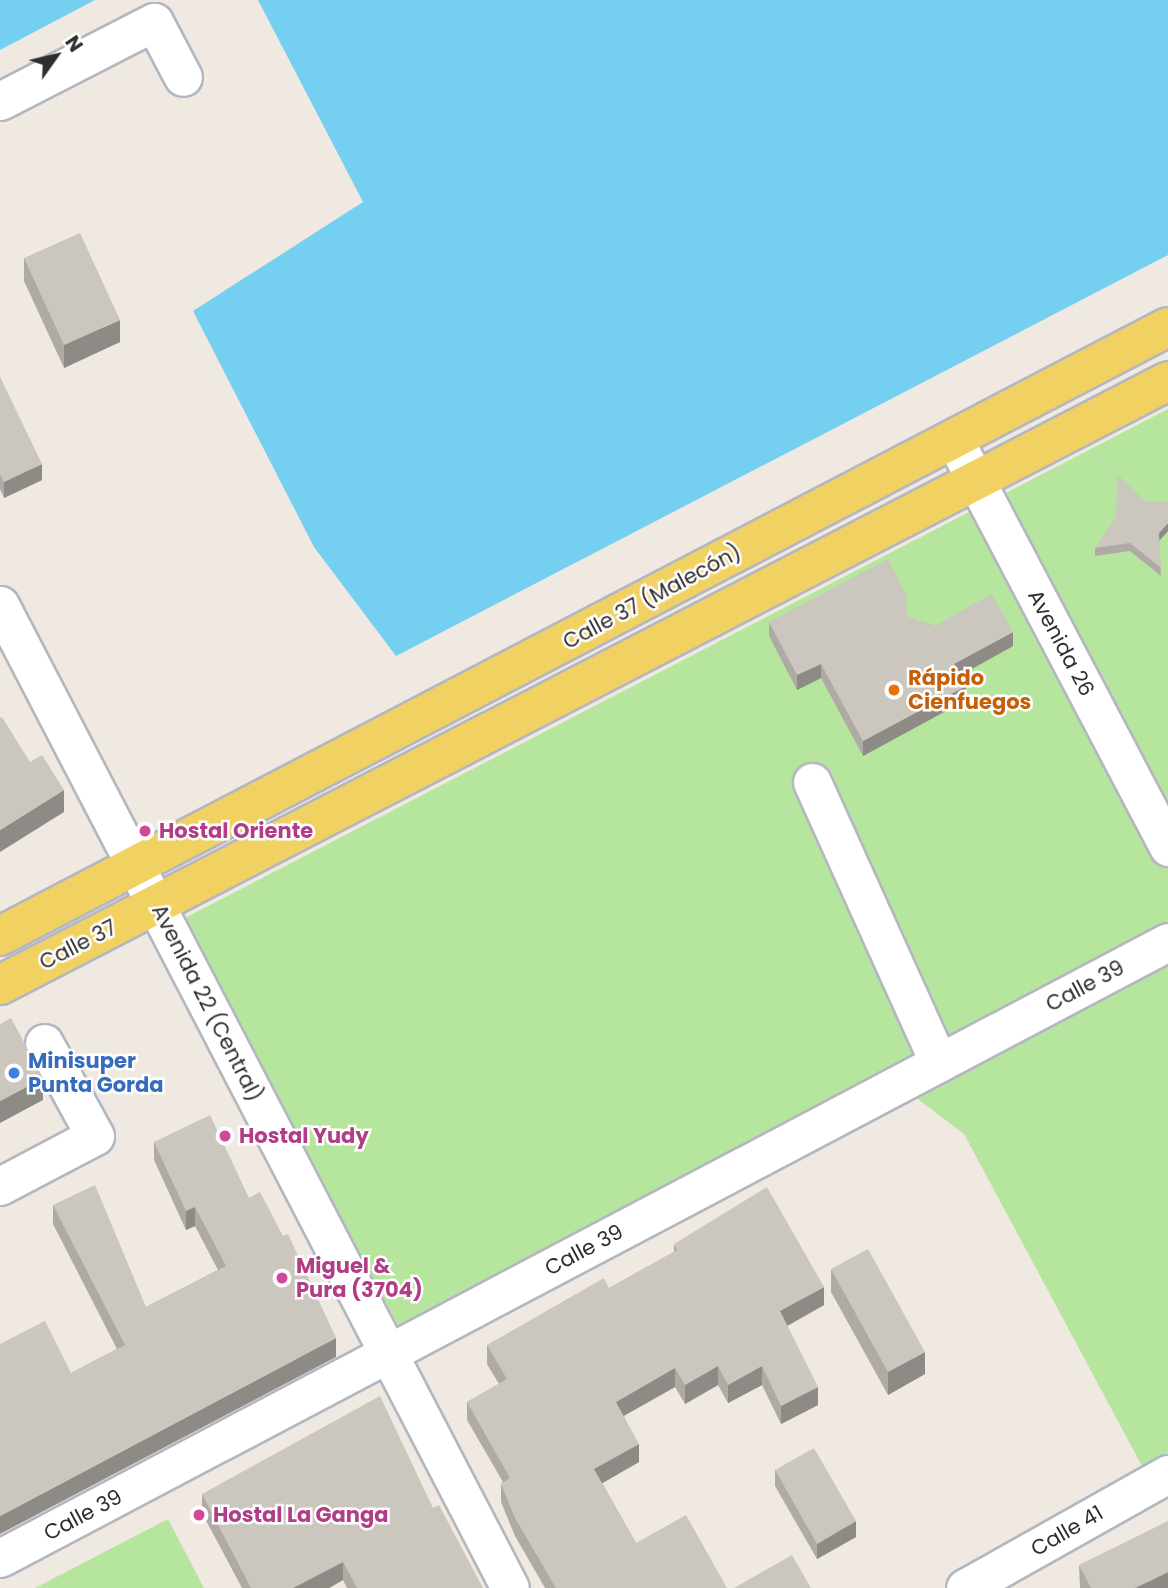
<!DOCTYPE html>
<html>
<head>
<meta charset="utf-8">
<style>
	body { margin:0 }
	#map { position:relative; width:1168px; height:1588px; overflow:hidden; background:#efe9e1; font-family:Poppins,sans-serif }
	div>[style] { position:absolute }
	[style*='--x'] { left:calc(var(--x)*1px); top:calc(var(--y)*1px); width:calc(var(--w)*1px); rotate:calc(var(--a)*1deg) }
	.green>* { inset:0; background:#b6e59e }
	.water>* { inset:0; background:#75cff0 }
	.roads { filter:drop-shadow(2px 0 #b4b7c1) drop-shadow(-2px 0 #b4b7c1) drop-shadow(0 2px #b4b7c1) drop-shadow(0 -2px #b4b7c1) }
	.minor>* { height:37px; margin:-18.5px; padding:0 18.5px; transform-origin:18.5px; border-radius:18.5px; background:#fff }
	.major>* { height:38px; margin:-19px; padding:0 19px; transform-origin:19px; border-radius:19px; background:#f2d163 }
	.wall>* { inset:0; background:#afaba4 }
	.shaded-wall>* { inset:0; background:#8e8b86 }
	.building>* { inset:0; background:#cbc7bf }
	.dots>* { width:19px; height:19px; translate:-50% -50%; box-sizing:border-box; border:4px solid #fff; border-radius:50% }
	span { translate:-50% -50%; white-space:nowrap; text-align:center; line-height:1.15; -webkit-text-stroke:5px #fff; paint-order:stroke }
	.street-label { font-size:21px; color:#2e2e2e }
	.food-label { font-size:21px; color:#c56008; font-weight:700 }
	.left { translate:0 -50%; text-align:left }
	.hotel-label { font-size:21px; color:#b23c85; font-weight:700 }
	.shop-label { font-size:21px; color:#366cbe; font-weight:700 }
	.north { position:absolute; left:21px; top:21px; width:70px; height:70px; -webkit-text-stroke:5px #fff; paint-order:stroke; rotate:56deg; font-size:19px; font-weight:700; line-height:28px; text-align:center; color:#2e2e2e }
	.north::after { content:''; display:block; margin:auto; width:24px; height:32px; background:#2e2e2e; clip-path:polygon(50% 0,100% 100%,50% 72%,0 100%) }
</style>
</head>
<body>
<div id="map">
	<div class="green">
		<i style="clip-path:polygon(1168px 409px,1168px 1453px,1142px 1466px,964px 1134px,890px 1078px,399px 1327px,183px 919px)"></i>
		<i style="clip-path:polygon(168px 1519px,204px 1588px,35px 1588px)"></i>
	</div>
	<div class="water">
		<i style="clip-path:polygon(0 0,95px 0,0 50px)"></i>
		<i style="clip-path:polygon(258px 0,1168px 0,1168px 255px,396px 656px,314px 547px,193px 311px,363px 202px)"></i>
	</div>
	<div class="roads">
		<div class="minor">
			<i style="--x:0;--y:101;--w:173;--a:-27.2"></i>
			<i style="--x:154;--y:22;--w:62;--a:62.2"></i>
			<i style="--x:954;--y:439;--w:461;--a:62.3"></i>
			<i style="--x:0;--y:605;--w:1107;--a:62.58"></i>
			<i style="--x:812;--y:782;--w:308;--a:65.7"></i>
			<i style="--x:0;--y:1186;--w:107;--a:-27.8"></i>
			<i style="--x:95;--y:1136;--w:106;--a:-118.7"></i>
			<i style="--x:0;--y:1558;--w:1320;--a:-27.81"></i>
			<i style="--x:965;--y:1588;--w:233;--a:-29.3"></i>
		</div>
		<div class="major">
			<i style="--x:0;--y:936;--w:1317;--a:-27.54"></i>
			<i style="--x:0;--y:985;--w:1315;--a:-27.34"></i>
		</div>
	</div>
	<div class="wall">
		<i style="clip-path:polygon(24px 258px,120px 342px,64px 368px,24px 281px)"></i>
		<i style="clip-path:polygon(0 377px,42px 480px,4px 498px,0 489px)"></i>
		<i style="clip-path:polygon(1145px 501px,1159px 540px,1161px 576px,1130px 551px,1095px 556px,1095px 548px)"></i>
		<i style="clip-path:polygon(907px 617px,934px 626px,1013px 646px,960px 675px,966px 700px,863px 756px,821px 678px,797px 690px,769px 636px,769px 622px)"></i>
		<i style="clip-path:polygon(154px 1142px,249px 1198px,336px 1357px,71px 1373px,117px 1349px,53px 1224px,53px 1205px,146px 1307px,218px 1270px,195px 1226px,186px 1230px,154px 1160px)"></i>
		<i style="clip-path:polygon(674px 1244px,824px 1305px,787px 1326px,818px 1405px,781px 1424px,762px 1385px,728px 1403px,718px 1385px,685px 1404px,675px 1387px,624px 1416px,639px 1462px,602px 1483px,636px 1543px,727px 1588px,545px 1588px,515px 1536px,501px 1502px,501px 1484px,503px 1482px,467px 1420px,467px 1402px,499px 1384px,487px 1364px,487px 1345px,609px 1288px,674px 1252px)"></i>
		<i style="clip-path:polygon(831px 1269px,925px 1374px,888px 1395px,831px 1292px)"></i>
		<i style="clip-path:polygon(775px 1470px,856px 1537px,817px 1559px,775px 1486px)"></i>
		<i style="clip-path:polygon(202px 1494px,433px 1508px,483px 1588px,347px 1588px,343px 1580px,329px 1588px,242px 1588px,202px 1513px)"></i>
		<i style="clip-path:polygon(1079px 1565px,1168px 1588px,1080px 1588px)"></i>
	</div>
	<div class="shaded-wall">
		<i style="clip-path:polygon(120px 320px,120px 342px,64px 368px,64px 345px)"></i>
		<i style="clip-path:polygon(42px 464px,42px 480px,4px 498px,4px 482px)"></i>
		<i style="clip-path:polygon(1168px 523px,1168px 531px,1159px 541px,1159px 533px)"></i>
		<i style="clip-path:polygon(1013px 632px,1013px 646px,954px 679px,954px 664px)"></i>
		<i style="clip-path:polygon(821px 664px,821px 678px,797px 690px,797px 675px)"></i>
		<i style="clip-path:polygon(966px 686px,966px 700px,863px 756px,863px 741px)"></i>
		<i style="clip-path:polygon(64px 790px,64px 812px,0 852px,0 830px)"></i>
		<i style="clip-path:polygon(43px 1078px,43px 1100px,0 1123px,0 1101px)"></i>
		<i style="clip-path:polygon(195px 1207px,195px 1226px,186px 1230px,186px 1211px)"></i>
		<i style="clip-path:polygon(824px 1287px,824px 1305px,780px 1330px,780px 1311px)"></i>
		<i style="clip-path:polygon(336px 1338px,336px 1357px,0 1534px,0 1516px)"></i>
		<i style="clip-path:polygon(925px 1352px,925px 1374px,888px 1395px,888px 1372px)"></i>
		<i style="clip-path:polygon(718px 1366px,718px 1385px,685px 1404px,685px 1385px)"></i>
		<i style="clip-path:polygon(762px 1366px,762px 1385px,728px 1403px,728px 1385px)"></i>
		<i style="clip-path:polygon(675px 1368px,675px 1387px,616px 1420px,616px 1402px)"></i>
		<i style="clip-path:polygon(818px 1387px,818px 1405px,781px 1424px,781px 1406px)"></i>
		<i style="clip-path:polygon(639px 1444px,639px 1462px,594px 1488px,594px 1469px)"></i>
		<i style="clip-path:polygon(856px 1521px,856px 1537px,817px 1559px,817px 1544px)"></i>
		<i style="clip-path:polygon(343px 1562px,343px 1580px,329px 1588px,293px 1588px)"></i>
		<i style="clip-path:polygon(1168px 1572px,1168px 1588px,1135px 1588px)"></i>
	</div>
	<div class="building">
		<i style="clip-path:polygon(80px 233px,120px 320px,64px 345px,24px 258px)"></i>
		<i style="clip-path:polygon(0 377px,42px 464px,4px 482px,0 474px)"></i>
		<i style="clip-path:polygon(1117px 474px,1145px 501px,1168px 502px,1168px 523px,1159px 533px,1161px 568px,1130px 543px,1095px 548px,1116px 517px)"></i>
		<i style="clip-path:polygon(888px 559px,906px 594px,907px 617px,934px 626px,992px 594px,1013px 632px,954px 664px,966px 686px,863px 741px,821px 664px,797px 675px,769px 622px)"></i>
		<i style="clip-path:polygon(2px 717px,30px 762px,42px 755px,64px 790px,0 830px,0 718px)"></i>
		<i style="clip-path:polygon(11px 1018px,43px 1078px,0 1101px,0 1024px)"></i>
		<i style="clip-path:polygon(210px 1115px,249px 1198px,260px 1192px,283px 1236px,288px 1234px,336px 1338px,0 1516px,0 1344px,45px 1321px,71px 1373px,125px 1345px,53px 1205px,95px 1185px,146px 1307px,226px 1266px,195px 1207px,186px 1211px,154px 1142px)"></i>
		<i style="clip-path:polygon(767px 1187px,824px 1287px,780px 1311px,818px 1387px,781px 1406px,762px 1366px,728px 1385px,718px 1366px,685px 1385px,675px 1368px,616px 1402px,639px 1444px,594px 1469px,636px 1543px,686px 1515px,727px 1588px,556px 1588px,515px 1518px,501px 1484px,510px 1478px,467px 1402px,507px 1379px,487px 1345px,604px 1278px,609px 1288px,677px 1250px,674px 1244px)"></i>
		<i style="clip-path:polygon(868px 1249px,925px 1352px,888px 1372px,831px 1269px)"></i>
		<i style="clip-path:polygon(380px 1396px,433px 1508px,439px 1505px,483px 1588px,357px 1588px,343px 1562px,293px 1588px,251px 1588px,202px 1494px)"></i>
		<i style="clip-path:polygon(814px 1448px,856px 1521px,817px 1544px,775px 1470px)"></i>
		<i style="clip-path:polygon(1168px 1521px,1168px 1572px,1135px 1588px,1091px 1588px,1079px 1565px)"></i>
		<i style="clip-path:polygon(792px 1555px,811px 1588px,734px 1588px)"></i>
	</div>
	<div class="dots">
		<i style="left:894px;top:690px;background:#e8710a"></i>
		<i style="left:145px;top:831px;background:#d1479c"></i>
		<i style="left:14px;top:1073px;background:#3f7fe0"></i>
		<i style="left:225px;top:1136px;background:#d1479c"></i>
		<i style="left:282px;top:1278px;background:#d1479c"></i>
		<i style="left:199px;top:1515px;background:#d1479c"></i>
	</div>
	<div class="street-label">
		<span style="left:652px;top:597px;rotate:-28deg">Calle 37 (Malecón)</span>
		<span style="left:1061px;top:643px;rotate:62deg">Avenida 26</span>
		<span style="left:78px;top:945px;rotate:-27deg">Calle 37</span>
		<span style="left:1085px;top:986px;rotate:-28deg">Calle 39</span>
		<span style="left:207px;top:1003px;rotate:63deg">Avenida 22 (Central)</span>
		<span style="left:584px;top:1250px;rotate:-28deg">Calle 39</span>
		<span style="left:83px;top:1515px;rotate:-28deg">Calle 39</span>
		<span style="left:1067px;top:1531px;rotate:-30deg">Calle 41</span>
	</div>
	<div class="food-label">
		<span class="left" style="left:908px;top:690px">Rápido<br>Cienfuegos</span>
	</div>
	<div class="hotel-label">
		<span class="left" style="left:159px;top:831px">Hostal Oriente</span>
		<span class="left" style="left:239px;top:1136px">Hostal Yudy</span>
		<span class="left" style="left:296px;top:1278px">Miguel &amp;<br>Pura (3704)</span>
		<span class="left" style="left:213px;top:1515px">Hostal La Ganga</span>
	</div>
	<div class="shop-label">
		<span class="left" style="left:28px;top:1073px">Minisuper<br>Punta Gorda</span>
	</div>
	<div class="north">N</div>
</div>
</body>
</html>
